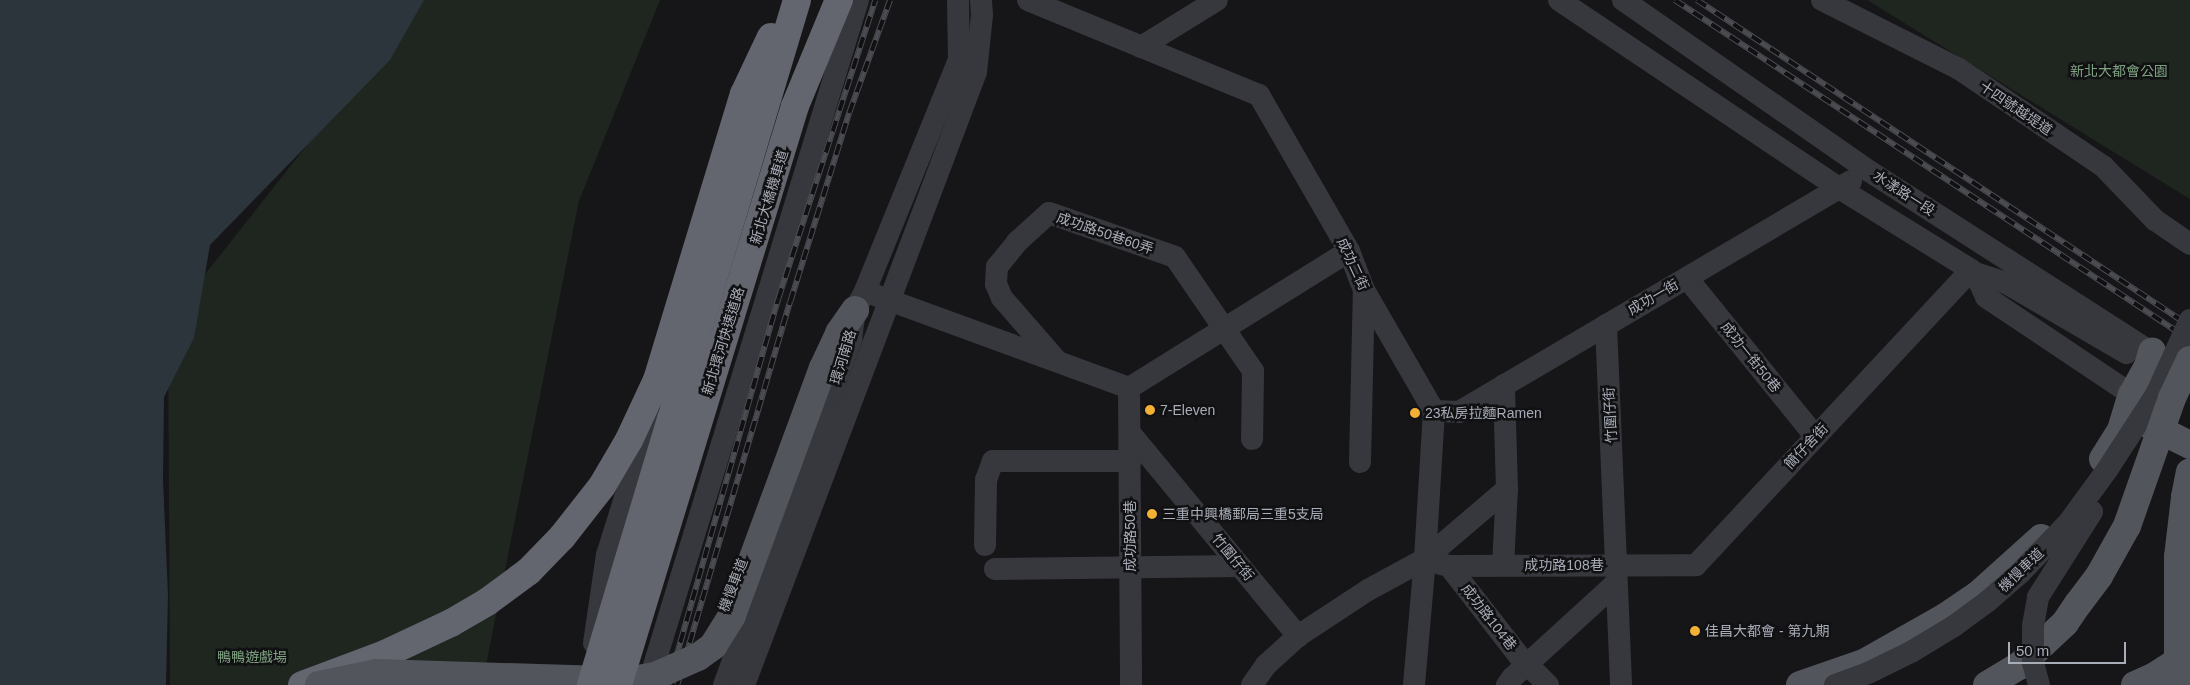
<!DOCTYPE html>
<html>
<head>
<meta charset="utf-8">
<style>
	body { margin:0 }
	#map { position:relative; width:2190px; height:685px; overflow:hidden; background:#161618; font-family:Arial,"Noto Sans TC",sans-serif }
	div>[style] { position:absolute }
	[style*='--x'] { left:calc(var(--x)*1px); top:calc(var(--y)*1px); width:calc(var(--w)*1px); rotate:calc(var(--a)*1deg) }
	.green>* { inset:0; background:#1e261f }
	.water>* { inset:0; background:#2c353c }
	.minor>* { height:22px; margin:-11px; padding:0 11px; transform-origin:11px; border-radius:11px; background:#37383d }
	.major>* { height:28px; margin:-14px; padding:0 14px; transform-origin:14px; border-radius:14px; background:#53555c }
	.highway>* { height:28px; margin:-14px; padding:0 14px; transform-origin:14px; border-radius:14px; background:#63666e }
	.rail>* { height:5.5px; margin-top:-2.75px; transform-origin:0; background:repeating-linear-gradient(90deg,#111113 0 11px,#4a4c52 0 22px); box-sizing:border-box; border-block:1px solid #4a4c52 }
	.minor-bridge>* { height:22px; margin:-11px; padding:0 11px; transform-origin:11px; border-radius:11px; background:#37383d }
	.major-bridge>* { height:28px; margin:-14px; padding:0 14px; transform-origin:14px; border-radius:14px; background:#53555c }
	.highway-bridge>* { height:28px; margin:-14px; padding:0 14px; transform-origin:14px; border-radius:14px; background:#63666e }
	.dots>* { width:14px; height:14px; translate:-50% -50%; box-sizing:border-box; border:2px solid #111113; border-radius:50% }
	span { translate:-50% -50%; white-space:nowrap; text-align:center; line-height:1.15; -webkit-text-stroke:5px #111113; paint-order:stroke }
	.park-label { font-size:14px; color:#7fa381 }
	.street-label { font-size:14px; color:#a8adb8 }
	.poi-label { font-size:14px; color:#a8adb8 }
	.left { translate:0 -50%; text-align:left }
	.scale { position:absolute; left:2008px; top:642px; width:118px; height:22px; box-sizing:border-box; border:2px solid #a8adb8; border-top:0; padding-left:6px; font-size:15px; line-height:18px; white-space:nowrap; color:#a8adb8; -webkit-text-stroke:4px #111113; paint-order:stroke }
</style>
</head>
<body>
<div id="map">
	<div class="green">
		<i style="clip-path:polygon(422px 0,660px 0,579px 201px,482px 685px,170px 685px,168px 321px)"></i>
		<i style="clip-path:polygon(1867px 0,2190px 0,2190px 199px)"></i>
	</div>
	<div class="water">
		<i style="clip-path:polygon(0 0,424px 0,390px 60px,210px 245px,194px 338px,164px 397px,163px 480px,168px 595px,166px 685px,0 685px)"></i>
	</div>
	<div class="minor">
		<i style="--x:1028;--y:0;--w:250;--a:22.4"></i>
		<i style="--x:1259;--y:95;--w:180;--a:60"></i>
		<i style="--x:1349;--y:251;--w:42;--a:69"></i>
		<i style="--x:1364;--y:290;--w:140;--a:60"></i>
		<i style="--x:1434;--y:411;--w:148;--a:93.5"></i>
		<i style="--x:1425;--y:559;--w:126;--a:95"></i>
		<i style="--x:1559;--y:0;--w:337;--a:33.9"></i>
		<i style="--x:1839;--y:188;--w:155;--a:31.8"></i>
		<i style="--x:1971;--y:270;--w:5;--a:37"></i>
		<i style="--x:1975;--y:273;--w:26;--a:65"></i>
		<i style="--x:1986;--y:297;--w:192;--a:33.8"></i>
		<i style="--x:1623;--y:0;--w:300;--a:34.8"></i>
		<i style="--x:1869;--y:171;--w:353;--a:32.7"></i>
		<i style="--x:1822;--y:0;--w:153;--a:26.7"></i>
		<i style="--x:1959;--y:69;--w:174;--a:34"></i>
		<i style="--x:2103;--y:166;--w:75;--a:46.1"></i>
		<i style="--x:2155;--y:220;--w:42;--a:34.4"></i>
		<i style="--x:1141;--y:47;--w:89;--a:-31.7"></i>
		<i style="--x:1975;--y:273;--w:35;--a:18"></i>
		<i style="--x:2008;--y:284;--w:137;--a:30.3"></i>
		<i style="--x:1687;--y:278;--w:203;--a:51"></i>
		<i style="--x:875;--y:295;--w:270;--a:20.1"></i>
		<i style="--x:1606;--y:325;--w:360;--a:87.6"></i>
		<i style="--x:1057;--y:361;--w:84;--a:-131.1"></i>
		<i style="--x:1002;--y:298;--w:15;--a:-113"></i>
		<i style="--x:996;--y:284;--w:17;--a:-87"></i>
		<i style="--x:997;--y:267;--w:32;--a:-51"></i>
		<i style="--x:1017;--y:242;--w:43;--a:-42.2"></i>
		<i style="--x:1049;--y:213;--w:133;--a:19.2"></i>
		<i style="--x:1175;--y:257;--w:138;--a:55.6"></i>
		<i style="--x:1253;--y:371;--w:68;--a:90.8"></i>
		<i style="--x:1129;--y:388;--w:297;--a:89.6"></i>
		<i style="--x:1129;--y:388;--w:259;--a:-31.9"></i>
		<i style="--x:1434;--y:411;--w:25;--a:2"></i>
		<i style="--x:1459;--y:412;--w:455;--a:-30.5"></i>
		<i style="--x:1130;--y:433;--w:264;--a:50.4"></i>
		<i style="--x:1360;--y:462;--w:172;--a:-88.7"></i>
		<i style="--x:985;--y:545;--w:65;--a:-89.1"></i>
		<i style="--x:986;--y:480;--w:20;--a:-70"></i>
		<i style="--x:993;--y:461;--w:137;--a:0"></i>
		<i style="--x:1438;--y:563;--w:11;--a:15"></i>
		<i style="--x:1449;--y:566;--w:114;--a:52.1"></i>
		<i style="--x:1519;--y:656;--w:41;--a:45"></i>
		<i style="--x:1503;--y:565;--w:76;--a:-87"></i>
		<i style="--x:1507;--y:489;--w:104;--a:-91.7"></i>
		<i style="--x:1449;--y:566;--w:247;--a:-0.2"></i>
		<i style="--x:1696;--y:565;--w:403;--a:-47"></i>
		<i style="--x:995;--y:569;--w:245;--a:-0.7"></i>
		<i style="--x:594;--y:643;--w:89;--a:-81.6"></i>
		<i style="--x:607;--y:555;--w:144;--a:-72.6"></i>
		<i style="--x:648;--y:685;--w:716;--a:-72.96"></i>
		<i style="--x:724;--y:685;--w:369;--a:-69.8"></i>
		<i style="--x:851;--y:339;--w:29;--a:-82"></i>
		<i style="--x:855;--y:310;--w:21;--a:-62"></i>
		<i style="--x:865;--y:291;--w:250;--a:-67.9"></i>
		<i style="--x:959;--y:59;--w:59;--a:-91"></i>
		<i style="--x:744;--y:685;--w:655;--a:-69.27"></i>
		<i style="--x:976;--y:72;--w:57;--a:-84"></i>
		<i style="--x:982;--y:15;--w:15;--a:-94"></i>
		<i style="--x:1252;--y:685;--w:24;--a:-55"></i>
		<i style="--x:1266;--y:665;--w:43;--a:-42.2"></i>
		<i style="--x:1298;--y:636;--w:84;--a:-33.3"></i>
		<i style="--x:1368;--y:590;--w:65;--a:-28.5"></i>
		<i style="--x:1425;--y:559;--w:108;--a:-40.5"></i>
		<i style="--x:1507;--y:685;--w:9;--a:-54"></i>
		<i style="--x:1512;--y:678;--w:139;--a:-42.4"></i>
	</div>
	<div class="major">
		<i style="--x:823;--y:368;--w:38;--a:-65"></i>
		<i style="--x:839;--y:333;--w:28;--a:-55"></i>
		<i style="--x:2140;--y:420;--w:56;--a:26.6"></i>
		<i style="--x:2103;--y:459;--w:34;--a:-58"></i>
		<i style="--x:2121;--y:430;--w:37;--a:-73"></i>
		<i style="--x:2132;--y:395;--w:33;--a:-61"></i>
		<i style="--x:2148;--y:366;--w:15;--a:-74"></i>
		<i style="--x:2178;--y:557;--w:60;--a:-83.3"></i>
		<i style="--x:2185;--y:497;--w:25;--a:-79"></i>
		<i style="--x:1800;--y:685;--w:68;--a:-19"></i>
		<i style="--x:1864;--y:663;--w:93;--a:-29.6"></i>
		<i style="--x:1945;--y:617;--w:40;--a:-34"></i>
		<i style="--x:1978;--y:595;--w:85;--a:-42.1"></i>
		<i style="--x:1987;--y:685;--w:37;--a:-31"></i>
		<i style="--x:2019;--y:666;--w:63;--a:-43.1"></i>
		<i style="--x:2065;--y:623;--w:23;--a:-56"></i>
		<i style="--x:2135;--y:685;--w:22;--a:-24"></i>
		<i style="--x:2155;--y:676;--w:35;--a:-33"></i>
		<i style="--x:2184;--y:657;--w:9;--a:-49"></i>
	</div>
	<div class="highway">
		<i style="--x:302;--y:685;--w:89;--a:-20.5"></i>
		<i style="--x:385;--y:654;--w:73;--a:-25.2"></i>
		<i style="--x:451;--y:623;--w:42;--a:-30.3"></i>
		<i style="--x:487;--y:602;--w:52;--a:-36.4"></i>
		<i style="--x:529;--y:571;--w:47;--a:-45.9"></i>
		<i style="--x:562;--y:537;--w:65;--a:-51.9"></i>
		<i style="--x:602;--y:486;--w:53;--a:-59.6"></i>
		<i style="--x:629;--y:440;--w:66;--a:-65"></i>
		<i style="--x:657;--y:380;--w:299;--a:-73.1"></i>
	</div>
	<div class="rail">
		<i style="--x:1675;--y:0;--w:617;--a:33.43"></i>
		<i style="--x:1697;--y:0;--w:591;--a:33.47"></i>
		<i style="--x:668;--y:685;--w:401;--a:-74.1"></i>
		<i style="--x:778;--y:299;--w:314;--a:-72"></i>
		<i style="--x:677;--y:685;--w:399;--a:-73.6"></i>
		<i style="--x:790;--y:302;--w:198;--a:-72.7"></i>
		<i style="--x:849;--y:113;--w:120;--a:-70.1"></i>
	</div>
	<div class="minor-bridge">
		<i style="--x:2149;--y:410;--w:99;--a:-65.5"></i>
		<i style="--x:1835;--y:685;--w:35;--a:-20"></i>
		<i style="--x:1868;--y:673;--w:48;--a:-26"></i>
		<i style="--x:1911;--y:652;--w:50;--a:-31.2"></i>
		<i style="--x:1954;--y:626;--w:42;--a:-36.3"></i>
		<i style="--x:1988;--y:601;--w:43;--a:-41.2"></i>
		<i style="--x:2020;--y:573;--w:71;--a:-46.1"></i>
		<i style="--x:2069;--y:522;--w:64;--a:-53.8"></i>
		<i style="--x:2107;--y:470;--w:88;--a:-57"></i>
		<i style="--x:2039;--y:685;--w:24;--a:-105"></i>
		<i style="--x:2033;--y:662;--w:36;--a:-90"></i>
		<i style="--x:2033;--y:626;--w:29;--a:-80"></i>
		<i style="--x:2038;--y:597;--w:101;--a:-57.6"></i>
	</div>
	<div class="major-bridge">
		<i style="--x:2178;--y:557;--w:128;--a:90"></i>
		<i style="--x:2078;--y:604;--w:35;--a:-53"></i>
		<i style="--x:2099;--y:576;--w:57;--a:-60.8"></i>
		<i style="--x:2127;--y:526;--w:136;--a:-70.6"></i>
		<i style="--x:2172;--y:398;--w:42;--a:-64.7"></i>
		<i style="--x:319;--y:685;--w:59;--a:-11.7"></i>
		<i style="--x:377;--y:673;--w:250;--a:1.8"></i>
		<i style="--x:627;--y:681;--w:28;--a:-10"></i>
		<i style="--x:655;--y:676;--w:47;--a:-23.8"></i>
		<i style="--x:698;--y:657;--w:19;--a:-36"></i>
		<i style="--x:713;--y:646;--w:36;--a:-58"></i>
		<i style="--x:732;--y:615;--w:263;--a:-69.8"></i>
	</div>
	<div class="highway-bridge">
		<i style="--x:744;--y:94;--w:63;--a:-64.7"></i>
		<i style="--x:591;--y:685;--w:715;--a:-73.26"></i>
		<i style="--x:618;--y:685;--w:605;--a:-73"></i>
		<i style="--x:795;--y:106;--w:115;--a:-67.5"></i>
	</div>
	<div class="dots">
		<i style="left:1150px;top:410px;background:#f2b134"></i>
		<i style="left:1415px;top:413px;background:#f2b134"></i>
		<i style="left:1152px;top:514px;background:#f2b134"></i>
		<i style="left:1695px;top:631px;background:#f2b134"></i>
	</div>
	<div class="park-label">
		<span style="left:2119px;top:71px">新北大都會公園</span>
		<span style="left:252px;top:657px">鴨鴨遊戲場</span>
	</div>
	<div class="street-label">
		<span style="left:2016px;top:108px;rotate:34deg">十四號越堤道</span>
		<span style="left:1904px;top:193px;rotate:33deg">水漾路一段</span>
		<span style="left:769px;top:197px;rotate:-73deg">新北大橋機車道</span>
		<span style="left:1105px;top:233px;rotate:19deg">成功路50巷60弄</span>
		<span style="left:1353px;top:264px;rotate:65deg">成功二街</span>
		<span style="left:1653px;top:297px;rotate:-30deg">成功一街</span>
		<span style="left:723px;top:341px;rotate:-73deg">新北環河快速道路</span>
		<span style="left:843px;top:357px;rotate:-73deg">環河南路</span>
		<span style="left:1751px;top:357px;rotate:51deg">成功一街50巷</span>
		<span style="left:1610px;top:415px;rotate:-93deg">竹圍仔街</span>
		<span style="left:1806px;top:446px;rotate:-47deg">簡仔舍街</span>
		<span style="left:1130px;top:536px;rotate:-90deg">成功路50巷</span>
		<span style="left:1233px;top:557px;rotate:50deg">竹圍仔街</span>
		<span style="left:1564px;top:565px">成功路108巷</span>
		<span style="left:2021px;top:570px;rotate:-44deg">機慢車道</span>
		<span style="left:733px;top:585px;rotate:-69deg">機慢車道</span>
		<span style="left:1489px;top:617px;rotate:52deg">成功路104巷</span>
	</div>
	<div class="poi-label">
		<span class="left" style="left:1160px;top:410px">7-Eleven</span>
		<span class="left" style="left:1425px;top:413px">23私房拉麵Ramen</span>
		<span class="left" style="left:1162px;top:514px">三重中興橋郵局三重5支局</span>
		<span class="left" style="left:1705px;top:631px">佳昌大都會 - 第九期</span>
	</div>
	<div class="scale">50 m</div>
</div>
</body>
</html>
